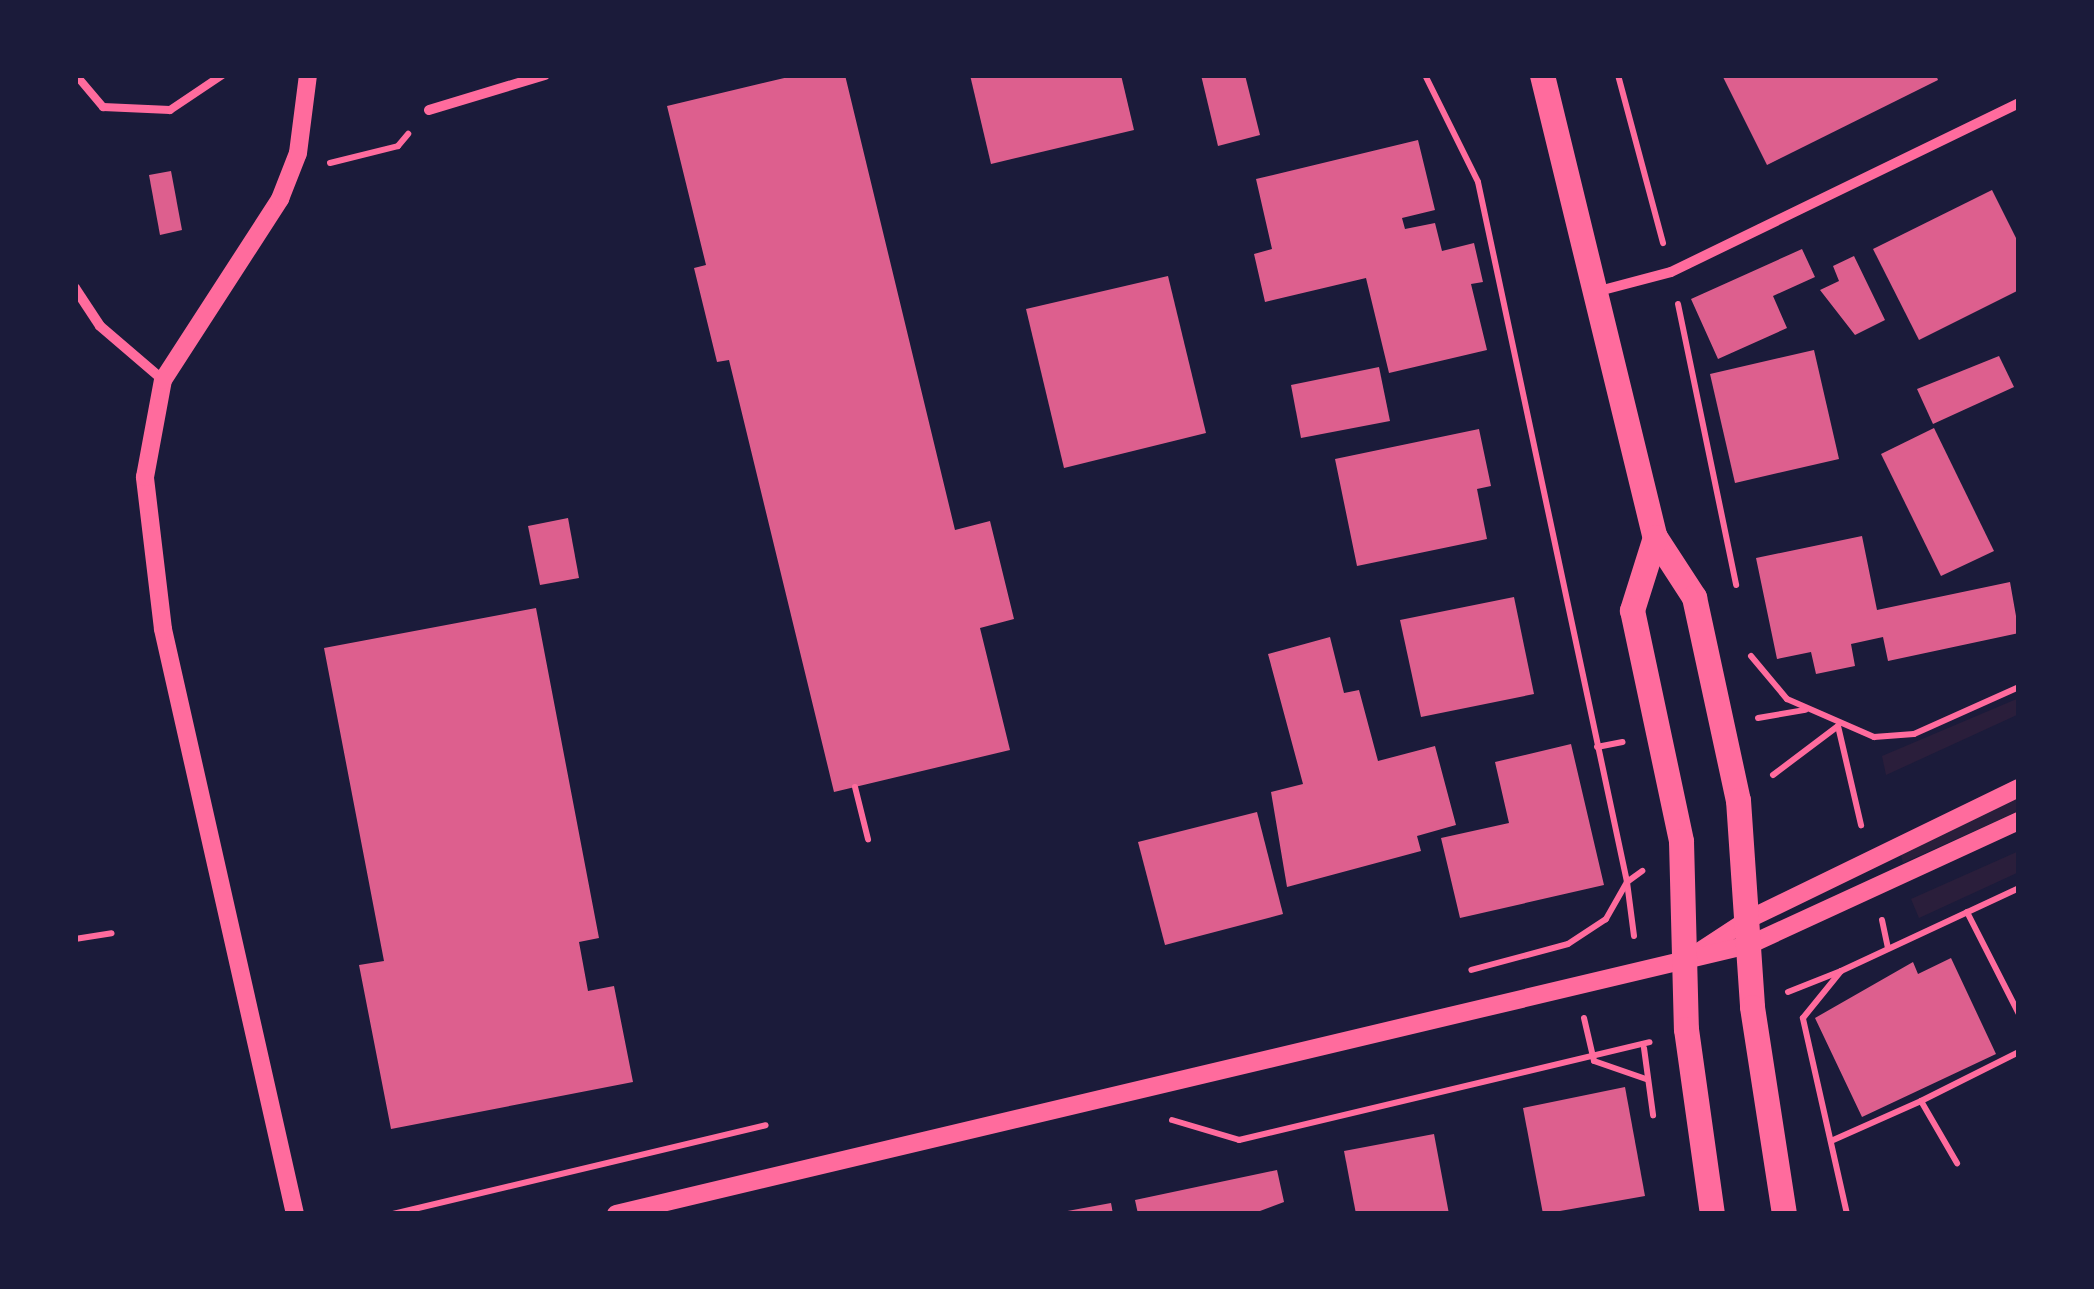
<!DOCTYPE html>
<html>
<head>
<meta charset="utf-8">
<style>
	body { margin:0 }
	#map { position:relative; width:2094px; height:1289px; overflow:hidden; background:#1b1b3a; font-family:"Golos Text",sans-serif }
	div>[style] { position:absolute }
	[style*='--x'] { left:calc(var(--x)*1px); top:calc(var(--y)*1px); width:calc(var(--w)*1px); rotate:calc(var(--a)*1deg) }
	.green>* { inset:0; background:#2a1e3b }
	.building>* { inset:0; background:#dd5f8e }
	.path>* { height:6px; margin:-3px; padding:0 3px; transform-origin:3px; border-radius:3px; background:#ff6b9d }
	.service>* { height:8px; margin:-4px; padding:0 4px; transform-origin:4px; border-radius:4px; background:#ff6b9d }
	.minor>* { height:10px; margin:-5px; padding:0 5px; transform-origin:5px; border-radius:5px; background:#ff6b9d }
	.tertiary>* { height:18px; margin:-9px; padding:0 9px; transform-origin:9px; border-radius:9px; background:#ff6b9d }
	.primary>* { height:25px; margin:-12.5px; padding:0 12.5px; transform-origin:12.5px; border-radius:12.5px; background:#ff6b9d }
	span { translate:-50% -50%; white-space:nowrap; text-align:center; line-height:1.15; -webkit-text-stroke:9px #1b1b3a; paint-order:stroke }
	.frame { position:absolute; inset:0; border:78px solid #1b1b3a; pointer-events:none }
</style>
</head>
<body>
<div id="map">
	<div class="green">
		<i style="clip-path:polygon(2019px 698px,2019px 714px,1886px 775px,1882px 756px)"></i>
		<i style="clip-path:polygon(2019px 798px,2019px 811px,1903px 863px,1900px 852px)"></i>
		<i style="clip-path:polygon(2019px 851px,2019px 872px,1919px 918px,1911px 899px)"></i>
	</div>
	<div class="building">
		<i style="clip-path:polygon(797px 75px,845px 75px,955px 530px,990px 521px,1014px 619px,980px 628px,1010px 750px,834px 792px,729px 360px,717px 362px,694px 268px,706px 265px,667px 106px)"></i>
		<i style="clip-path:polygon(970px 75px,1121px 75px,1134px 130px,991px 164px)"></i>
		<i style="clip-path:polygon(1201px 75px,1245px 75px,1260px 135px,1218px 146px)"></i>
		<i style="clip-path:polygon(1722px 75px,1936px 75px,1938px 80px,1767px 165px)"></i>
		<i style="clip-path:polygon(1418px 140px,1435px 210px,1402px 218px,1405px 229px,1435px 223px,1442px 251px,1474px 243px,1483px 282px,1471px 284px,1487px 350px,1389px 373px,1366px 278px,1265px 302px,1254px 254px,1272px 249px,1256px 179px)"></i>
		<i style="clip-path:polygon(171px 171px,182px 230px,160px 235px,149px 175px)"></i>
		<i style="clip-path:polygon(1992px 190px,2019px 244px,2019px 290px,1919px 340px,1873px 249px)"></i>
		<i style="clip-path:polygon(1802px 249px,1815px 277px,1773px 296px,1787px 328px,1718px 359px,1691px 299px)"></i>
		<i style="clip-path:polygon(1854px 256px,1885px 320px,1855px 335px,1820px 290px,1839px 281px,1833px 266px)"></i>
		<i style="clip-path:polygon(1168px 276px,1206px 433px,1064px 468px,1026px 309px)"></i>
		<i style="clip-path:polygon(1814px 350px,1839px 459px,1735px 483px,1710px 374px)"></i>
		<i style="clip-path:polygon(1999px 356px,2014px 387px,1933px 424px,1917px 389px)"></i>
		<i style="clip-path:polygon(1379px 367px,1390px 421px,1301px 438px,1291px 385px)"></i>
		<i style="clip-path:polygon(1934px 428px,1994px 551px,1941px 576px,1881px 454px)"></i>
		<i style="clip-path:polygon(1479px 429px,1491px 486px,1477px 489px,1487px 539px,1357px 566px,1335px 459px)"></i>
		<i style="clip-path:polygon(568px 518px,579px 578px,540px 585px,528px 526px)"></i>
		<i style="clip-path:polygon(1862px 536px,1877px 610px,2010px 582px,2019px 633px,1888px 661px,1883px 637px,1851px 644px,1855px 666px,1816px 674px,1811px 652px,1777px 659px,1756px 558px)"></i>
		<i style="clip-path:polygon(1514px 597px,1534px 694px,1421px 717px,1400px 620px)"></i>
		<i style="clip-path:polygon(536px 608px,599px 938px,579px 942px,588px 991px,614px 986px,633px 1082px,391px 1129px,359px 965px,384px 961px,324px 648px)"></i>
		<i style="clip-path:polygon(1330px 637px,1344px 693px,1359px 690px,1378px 761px,1435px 746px,1456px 825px,1417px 836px,1421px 851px,1287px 887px,1271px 792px,1303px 784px,1268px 654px)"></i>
		<i style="clip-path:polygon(1571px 744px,1604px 885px,1460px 918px,1441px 838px,1509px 823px,1495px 762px)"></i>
		<i style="clip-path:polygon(1257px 812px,1283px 914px,1165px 945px,1138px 842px)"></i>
		<i style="clip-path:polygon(1951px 958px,1996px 1054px,1862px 1117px,1815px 1018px,1913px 962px,1918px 974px)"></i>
		<i style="clip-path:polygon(1625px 1087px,1645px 1196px,1543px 1214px,1523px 1108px)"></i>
		<i style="clip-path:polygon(1434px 1134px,1449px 1214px,1356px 1214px,1344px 1151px)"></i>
		<i style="clip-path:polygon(1277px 1170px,1284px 1202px,1252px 1214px,1138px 1214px,1135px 1200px)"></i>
		<i style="clip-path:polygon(1111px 1203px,1113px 1214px,1062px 1214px,1062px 1212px)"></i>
	</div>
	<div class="path">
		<i style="--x:1425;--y:75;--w:119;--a:63.6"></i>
		<i style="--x:1478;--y:182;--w:716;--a:77.98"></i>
		<i style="--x:1627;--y:882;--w:43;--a:119.6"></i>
		<i style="--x:1606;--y:919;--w:45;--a:146.7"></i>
		<i style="--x:1568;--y:944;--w:100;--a:165"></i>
		<i style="--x:1618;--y:75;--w:174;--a:75"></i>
		<i style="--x:330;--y:163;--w:70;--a:-14"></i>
		<i style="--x:398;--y:146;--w:16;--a:-50"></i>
		<i style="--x:1678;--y:304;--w:287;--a:78.3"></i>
		<i style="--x:1751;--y:656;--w:56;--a:50.1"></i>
		<i style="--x:1787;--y:699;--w:95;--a:23.6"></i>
		<i style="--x:1874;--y:737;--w:40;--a:-4.3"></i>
		<i style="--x:1914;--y:734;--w:115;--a:-24.1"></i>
		<i style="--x:1758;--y:718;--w:48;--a:-9.7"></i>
		<i style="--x:1597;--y:747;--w:26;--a:-11"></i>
		<i style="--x:1773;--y:775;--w:81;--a:-37"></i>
		<i style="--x:1838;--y:726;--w:102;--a:76.9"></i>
		<i style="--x:855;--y:787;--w:54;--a:76"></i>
		<i style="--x:1967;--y:912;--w:114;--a:63"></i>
		<i style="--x:1882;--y:920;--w:29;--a:78"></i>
		<i style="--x:1634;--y:936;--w:54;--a:-97.4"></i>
		<i style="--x:1627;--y:882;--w:19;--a:-36"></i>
		<i style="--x:75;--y:939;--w:37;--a:-9"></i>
		<i style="--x:1788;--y:992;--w:57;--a:-21.6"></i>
		<i style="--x:1584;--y:1018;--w:44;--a:76.9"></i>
		<i style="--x:1594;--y:1061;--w:55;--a:19.1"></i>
		<i style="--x:1644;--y:1048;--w:68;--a:82.3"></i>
		<i style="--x:1921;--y:1101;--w:110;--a:-26.6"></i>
		<i style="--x:1172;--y:1120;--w:70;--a:16.6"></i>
		<i style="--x:1239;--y:1140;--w:422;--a:-13.4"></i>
		<i style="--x:1831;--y:1141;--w:98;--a:-24"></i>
		<i style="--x:1921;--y:1101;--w:72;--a:59.9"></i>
		<i style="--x:393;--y:1214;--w:383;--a:-13.4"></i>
		<i style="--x:1847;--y:1214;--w:201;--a:-102.7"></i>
		<i style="--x:1803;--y:1018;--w:60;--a:-51"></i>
		<i style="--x:1841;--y:971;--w:196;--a:-25"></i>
	</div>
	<div class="service">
		<i style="--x:76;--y:75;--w:42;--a:49.8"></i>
		<i style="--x:103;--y:107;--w:67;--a:2.6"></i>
		<i style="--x:170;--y:110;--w:63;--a:-33.9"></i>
	</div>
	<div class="minor">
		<i style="--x:429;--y:110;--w:121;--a:-16.8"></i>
		<i style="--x:75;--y:288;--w:45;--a:56.7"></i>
		<i style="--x:100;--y:326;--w:83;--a:40.6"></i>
		<i style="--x:1599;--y:291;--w:74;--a:-14.8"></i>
		<i style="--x:1671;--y:272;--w:387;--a:-25.9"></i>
	</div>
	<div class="tertiary">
		<i style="--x:1697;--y:953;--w:62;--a:-33.2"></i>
		<i style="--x:1749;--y:919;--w:300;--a:-25.9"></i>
		<i style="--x:295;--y:1214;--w:600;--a:-102.72"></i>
		<i style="--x:163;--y:629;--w:153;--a:-96.8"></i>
		<i style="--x:145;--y:477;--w:99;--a:-79.5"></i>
		<i style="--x:163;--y:380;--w:216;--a:-57.1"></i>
		<i style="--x:280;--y:199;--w:49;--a:-68.6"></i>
		<i style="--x:298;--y:153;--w:79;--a:-82.7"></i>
		<i style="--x:616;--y:1214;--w:1164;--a:-13.36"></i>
		<i style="--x:1749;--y:945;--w:297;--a:-24.7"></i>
	</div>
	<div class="primary">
		<i style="--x:1542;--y:75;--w:476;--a:76.3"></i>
		<i style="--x:1655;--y:537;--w:72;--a:57"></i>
		<i style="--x:1694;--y:597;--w:208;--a:77.8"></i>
		<i style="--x:1738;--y:800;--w:207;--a:86.1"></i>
		<i style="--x:1752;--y:1007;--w:209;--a:81.2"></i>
		<i style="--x:1655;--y:537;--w:77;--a:107.5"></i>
		<i style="--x:1632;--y:610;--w:236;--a:78"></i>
		<i style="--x:1681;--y:841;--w:188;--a:88.5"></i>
		<i style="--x:1686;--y:1029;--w:187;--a:82"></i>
	</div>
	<div class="frame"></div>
</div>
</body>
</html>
